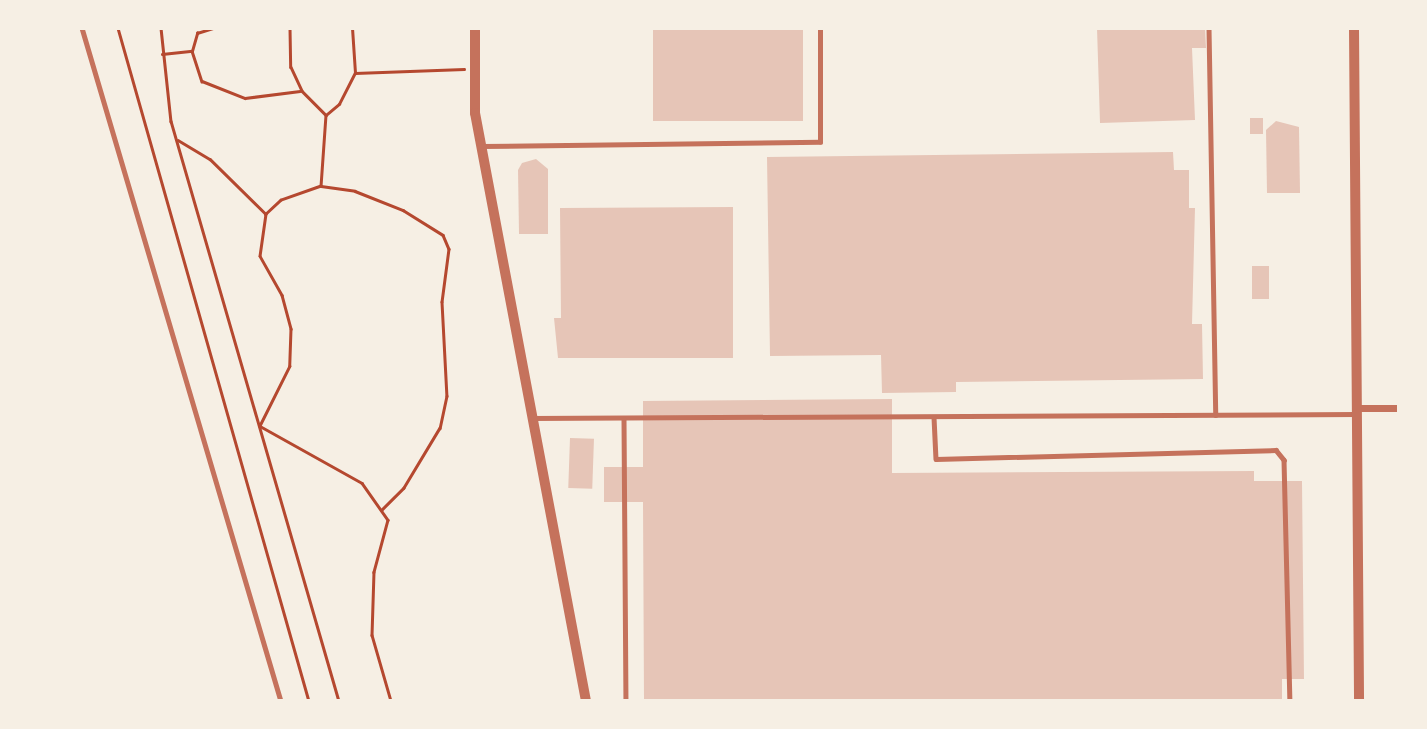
<!DOCTYPE html>
<html>
<head>
<meta charset="utf-8">
<style>
  body { margin:0 }
  #map { position:relative; width:1427px; height:729px; overflow:hidden; background:#f6efe4; font-family:"Archivo Narrow",sans-serif }
  div>[style] { position:absolute }
  .building>* { inset:0; background:#e6c5b7; transform-origin:0 0 }
  .path>* { height:2.5px; margin:-1.25px; padding:0 1.25px; transform-origin:1.25px; border-radius:1.25px; background:#b5482f }
  .service>* { height:4.5px; margin:-2.25px; padding:0 2.25px; transform-origin:2.25px; border-radius:2.25px; background:#c5725c }
  .minor>* { height:7px; margin:-3.5px; padding:0 3.5px; transform-origin:3.5px; border-radius:3.5px; background:#c5725c }
  .tertiary>* { height:10px; margin:-5px; padding:0 5px; transform-origin:5px; border-radius:5px; background:#c5725c }
  span { translate:-50% -50%; white-space:nowrap; text-align:center; line-height:1.15; -webkit-text-stroke:5px #f6efe4; paint-order:stroke }
  .frame { position:absolute; inset:0; border:30px solid #f6efe4; pointer-events:none }
</style>
</head>
<body>
<div id="map">
  <div class="building">
    <i style="left:653px;top:28px;width:150px;height:93px"></i>
    <i style="clip-path:polygon(1097px 28px,1205px 28px,1206px 48px,1192px 48px,1195px 120px,1100px 123px)"></i>
    <i style="left:1250px;top:118px;width:13px;height:16px"></i>
    <i style="clip-path:polygon(1276px 121px,1299px 127px,1300px 193px,1267px 193px,1266px 130px)"></i>
    <i style="clip-path:polygon(1173px 152px,1174px 170px,1189px 170px,1189px 208px,1195px 208px,1192px 324px,1202px 324px,1203px 379px,956px 382px,956px 392px,882px 393px,881px 355px,770px 356px,767px 157px)"></i>
    <i style="clip-path:polygon(536px 159px,548px 169px,548px 234px,519px 234px,518px 170px,522px 163px)"></i>
    <i style="clip-path:polygon(733px 207px,733px 358px,558px 358px,554px 318px,561px 318px,560px 208px)"></i>
    <i style="left:1252px;top:266px;width:17px;height:33px"></i>
    <i style="clip-path:polygon(892px 399px,892px 473px,1254px 471px,1254px 481px,1302px 481px,1304px 679px,1282px 679px,1282px 701px,644px 701px,643px 502px,604px 502px,604px 467px,643px 467px,643px 401px)"></i>
    <i style="left:570px;top:438px;width:24px;height:50px;rotate:2deg"></i>
  </div>
  <div class="path">
    <i style="left:118px;top:28px;width:700px;rotate:74.16deg"></i>
    <i style="left:161px;top:28px;width:94px;rotate:83.9deg"></i>
    <i style="left:171px;top:121px;width:604px;rotate:73.85deg"></i>
    <i style="left:290px;top:28px;width:39px;rotate:89deg"></i>
    <i style="left:291px;top:67px;width:26px;rotate:65deg"></i>
    <i style="left:302px;top:91px;width:34px;rotate:45deg"></i>
    <i style="left:326px;top:115px;width:71px;rotate:94deg"></i>
    <i style="left:321px;top:186px;width:42px;rotate:160.7deg"></i>
    <i style="left:281px;top:200px;width:21px;rotate:137deg"></i>
    <i style="left:266px;top:214px;width:42px;rotate:98.1deg"></i>
    <i style="left:260px;top:256px;width:45px;rotate:60.6deg"></i>
    <i style="left:282px;top:295px;width:35px;rotate:75deg"></i>
    <i style="left:291px;top:329px;width:37px;rotate:92deg"></i>
    <i style="left:290px;top:366px;width:67px;rotate:116.6deg"></i>
    <i style="left:260px;top:426px;width:117px;rotate:29.2deg"></i>
    <i style="left:362px;top:483px;width:45px;rotate:54.9deg"></i>
    <i style="left:388px;top:520px;width:54px;rotate:105.1deg"></i>
    <i style="left:374px;top:572px;width:63px;rotate:91.8deg"></i>
    <i style="left:372px;top:635px;width:69px;rotate:73.9deg"></i>
    <i style="left:192px;top:51px;width:32px;rotate:72deg"></i>
    <i style="left:202px;top:81px;width:46px;rotate:21.6deg"></i>
    <i style="left:245px;top:98px;width:55px;rotate:-7.3deg"></i>
    <i style="left:162px;top:54px;width:30px;rotate:-6deg"></i>
    <i style="left:192px;top:51px;width:19px;rotate:-74deg"></i>
    <i style="left:197px;top:33px;width:17px;rotate:-17deg"></i>
    <i style="left:355px;top:73px;width:109px;rotate:-2.1deg"></i>
    <i style="left:326px;top:115px;width:17px;rotate:-40deg"></i>
    <i style="left:339px;top:104px;width:35px;rotate:-63deg"></i>
    <i style="left:355px;top:73px;width:45px;rotate:-93.8deg"></i>
    <i style="left:178px;top:140px;width:37px;rotate:31deg"></i>
    <i style="left:210px;top:159px;width:78px;rotate:44.5deg"></i>
    <i style="left:321px;top:186px;width:34px;rotate:8deg"></i>
    <i style="left:355px;top:191px;width:52px;rotate:21.6deg"></i>
    <i style="left:403px;top:210px;width:47px;rotate:32deg"></i>
    <i style="left:443px;top:235px;width:15px;rotate:67deg"></i>
    <i style="left:449px;top:249px;width:53px;rotate:97.5deg"></i>
    <i style="left:442px;top:302px;width:94px;rotate:87deg"></i>
    <i style="left:447px;top:396px;width:33px;rotate:102deg"></i>
    <i style="left:440px;top:428px;width:70px;rotate:121deg"></i>
    <i style="left:404px;top:488px;width:31px;rotate:135deg"></i>
  </div>
  <div class="service">
    <i style="left:82px;top:28px;width:702px;rotate:73.53deg"></i>
    <i style="left:1209px;top:28px;width:387px;rotate:89deg"></i>
    <i style="left:482px;top:146px;width:338px;rotate:-0.7deg"></i>
    <i style="left:820px;top:142px;width:114px;rotate:-90deg"></i>
    <i style="left:934px;top:417px;width:42px;rotate:87.3deg"></i>
    <i style="left:936px;top:459px;width:340px;rotate:-1.5deg"></i>
    <i style="left:1276px;top:450px;width:13px;rotate:51deg"></i>
    <i style="left:1284px;top:460px;width:241px;rotate:88.6deg"></i>
    <i style="left:532px;top:418px;width:824px;rotate:-0.28deg"></i>
    <i style="left:624px;top:419px;width:282px;rotate:89.6deg"></i>
  </div>
  <div class="minor">
    <i style="left:1358px;top:408px;width:41px"></i>
  </div>
  <div class="tertiary">
    <i style="left:475px;top:28px;width:85px;rotate:90deg"></i>
    <i style="left:475px;top:113px;width:598px;rotate:79.31deg"></i>
    <i style="left:1354px;top:28px;width:673px;rotate:89.57deg"></i>
  </div>
  <div class="frame"></div>
</div>
</body>
</html>
